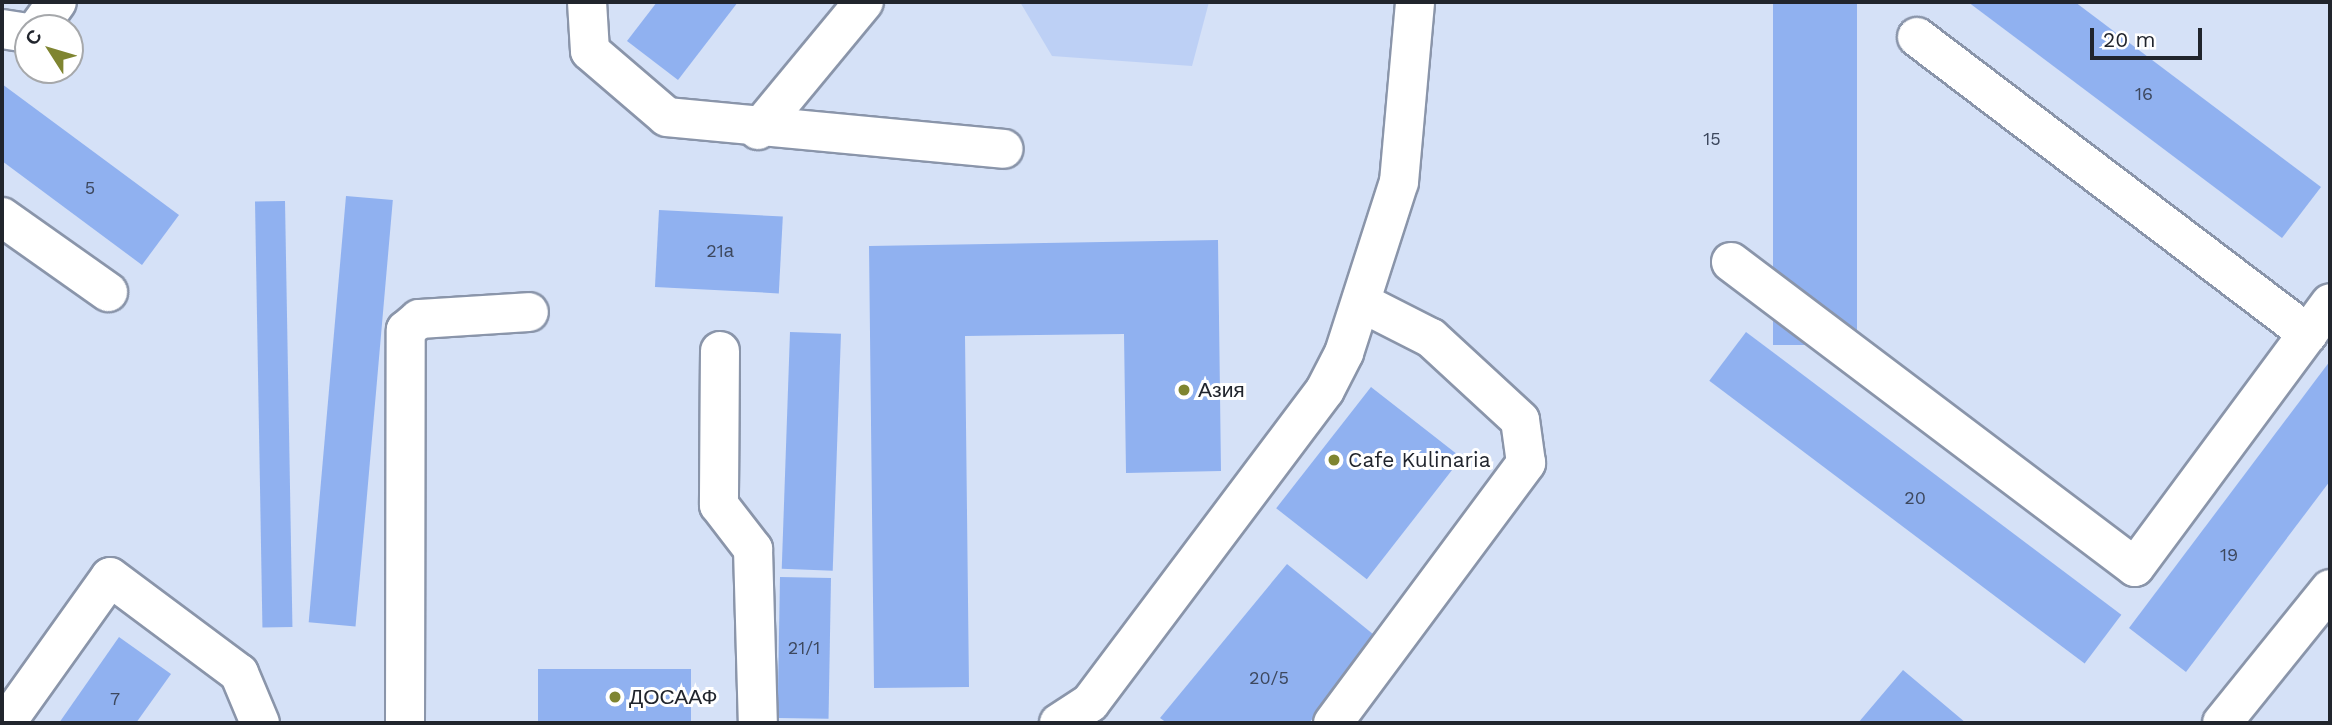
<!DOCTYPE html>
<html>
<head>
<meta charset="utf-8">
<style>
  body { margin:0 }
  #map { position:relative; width:2332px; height:725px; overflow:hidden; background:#d5e1f7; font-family:"Work Sans",sans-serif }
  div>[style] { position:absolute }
  .green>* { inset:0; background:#bdd0f5 }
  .building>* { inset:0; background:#90b1f0; transform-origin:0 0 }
  .roads { filter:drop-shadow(2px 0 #8a95aa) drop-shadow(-2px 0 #8a95aa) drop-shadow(0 2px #8a95aa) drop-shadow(0 -2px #8a95aa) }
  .minor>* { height:38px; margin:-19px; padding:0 19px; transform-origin:19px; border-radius:19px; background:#fff }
  .dots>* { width:19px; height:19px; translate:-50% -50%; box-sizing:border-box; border:4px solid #fff; border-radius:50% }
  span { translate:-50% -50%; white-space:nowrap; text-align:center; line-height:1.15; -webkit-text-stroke:6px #fff; paint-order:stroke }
  .number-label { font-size:18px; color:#3d485e }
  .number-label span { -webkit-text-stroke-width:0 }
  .poi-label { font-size:21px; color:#21252d }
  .left { translate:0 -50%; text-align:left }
  .frame { position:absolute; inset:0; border:4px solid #21252d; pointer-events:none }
  .north { position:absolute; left:14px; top:14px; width:70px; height:70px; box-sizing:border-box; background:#fff; border:2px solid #a6a8ab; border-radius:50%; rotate:307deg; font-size:19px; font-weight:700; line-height:28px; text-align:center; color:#21252d }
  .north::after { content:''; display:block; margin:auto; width:24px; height:32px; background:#7f8531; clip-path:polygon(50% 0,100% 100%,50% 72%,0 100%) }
  .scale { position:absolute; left:2090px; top:28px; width:112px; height:32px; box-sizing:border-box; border:4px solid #21252d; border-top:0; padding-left:9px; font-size:21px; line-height:24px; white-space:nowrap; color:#21252d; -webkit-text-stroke:5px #fff; paint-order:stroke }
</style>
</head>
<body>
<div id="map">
  <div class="green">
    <i style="clip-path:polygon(1020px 2px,1209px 2px,1192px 66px,1052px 56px)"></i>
  </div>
  <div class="building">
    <i style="clip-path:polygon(657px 2px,738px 2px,678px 80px,627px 41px)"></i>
    <i style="left:1773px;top:2px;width:84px;height:343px"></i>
    <i style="clip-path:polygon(1968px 2px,2075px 2px,2321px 187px,2282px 238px)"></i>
    <i style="clip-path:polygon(2px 84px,179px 215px,142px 265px,2px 161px)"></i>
    <i style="left:346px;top:196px;width:47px;height:428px;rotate:5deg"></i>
    <i style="left:285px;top:201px;width:426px;height:30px;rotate:89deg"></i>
    <i style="left:659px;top:210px;width:124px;height:77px;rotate:3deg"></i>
    <i style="clip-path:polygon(1218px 240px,1221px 471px,1126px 473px,1124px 334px,965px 336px,969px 687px,874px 688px,869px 246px)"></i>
    <i style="left:790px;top:332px;width:51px;height:237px;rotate:2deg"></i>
    <i style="left:1746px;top:332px;width:470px;height:61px;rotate:37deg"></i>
    <i style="clip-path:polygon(2330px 361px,2330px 481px,2186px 672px,2129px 628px)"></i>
    <i style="left:1371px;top:387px;width:115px;height:154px;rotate:38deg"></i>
    <i style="clip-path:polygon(1287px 564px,1379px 639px,1309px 723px,1167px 723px,1160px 718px)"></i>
    <i style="left:780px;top:577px;width:51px;height:141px;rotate:1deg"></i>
    <i style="clip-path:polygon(119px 637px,171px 674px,136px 723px,59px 723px)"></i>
    <i style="left:691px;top:669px;width:54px;height:153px;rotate:90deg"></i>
    <i style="clip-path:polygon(1903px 670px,1966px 723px,1858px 723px)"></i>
  </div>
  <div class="roads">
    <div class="minor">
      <i style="left:587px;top:2px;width:49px;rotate:86.5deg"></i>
      <i style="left:590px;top:51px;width:101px;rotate:40.6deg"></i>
      <i style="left:667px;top:117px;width:338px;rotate:5.4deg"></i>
      <i style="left:38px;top:28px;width:32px;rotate:-54deg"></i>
      <i style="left:2px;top:29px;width:26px;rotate:9deg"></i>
      <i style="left:1917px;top:37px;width:491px;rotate:37.2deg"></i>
      <i style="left:758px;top:130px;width:166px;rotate:-50.4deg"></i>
      <i style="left:2px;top:217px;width:130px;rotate:35.3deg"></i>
      <i style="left:1731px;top:262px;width:506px;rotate:37.05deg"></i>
      <i style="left:2135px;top:567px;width:328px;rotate:-53.5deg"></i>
      <i style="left:720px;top:351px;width:154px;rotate:90.4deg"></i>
      <i style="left:719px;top:505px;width:56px;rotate:52.3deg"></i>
      <i style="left:753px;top:549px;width:174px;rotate:88.4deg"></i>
      <i style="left:6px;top:723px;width:179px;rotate:-54.5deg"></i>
      <i style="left:110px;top:577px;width:161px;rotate:36.7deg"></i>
      <i style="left:239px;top:673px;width:54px;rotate:67.2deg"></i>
      <i style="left:405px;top:723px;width:393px;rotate:-89.9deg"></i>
      <i style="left:406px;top:330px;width:17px;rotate:-40deg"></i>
      <i style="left:419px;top:319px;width:110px;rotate:-3.6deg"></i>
      <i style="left:1059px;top:723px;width:37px;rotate:-33deg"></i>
      <i style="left:1090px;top:703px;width:391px;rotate:-53.1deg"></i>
      <i style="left:1325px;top:390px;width:42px;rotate:-62.8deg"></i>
      <i style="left:1344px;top:353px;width:180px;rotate:-72.2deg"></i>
      <i style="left:1399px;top:182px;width:181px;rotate:-84.9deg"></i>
      <i style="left:1333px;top:723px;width:324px;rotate:-53.4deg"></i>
      <i style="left:1526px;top:463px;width:43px;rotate:-97.9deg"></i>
      <i style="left:1520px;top:420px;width:121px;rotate:-137.3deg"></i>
      <i style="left:1431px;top:338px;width:75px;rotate:-153.1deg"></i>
      <i style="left:2222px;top:723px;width:172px;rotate:-51.1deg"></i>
    </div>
  </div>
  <div class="dots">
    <i style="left:1184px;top:390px;background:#7f8531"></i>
    <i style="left:1334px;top:460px;background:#7f8531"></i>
    <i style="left:615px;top:697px;background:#7f8531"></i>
  </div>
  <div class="number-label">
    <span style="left:2144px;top:94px">16</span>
    <span style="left:1712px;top:139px">15</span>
    <span style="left:90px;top:188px">5</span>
    <span style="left:720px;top:251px">21а</span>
    <span style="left:1915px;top:498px">20</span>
    <span style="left:2229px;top:555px">19</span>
    <span style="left:804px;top:648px">21/1</span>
    <span style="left:1269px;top:678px">20/5</span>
    <span style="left:115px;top:699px">7</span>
  </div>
  <div class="poi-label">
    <span class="left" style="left:1198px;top:390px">Азия</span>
    <span class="left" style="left:1348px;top:460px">Cafe Kulinaria</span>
    <span class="left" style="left:629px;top:697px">ДОСААФ</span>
  </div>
  <div class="frame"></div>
  <div class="north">С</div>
  <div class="scale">20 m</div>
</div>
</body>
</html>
